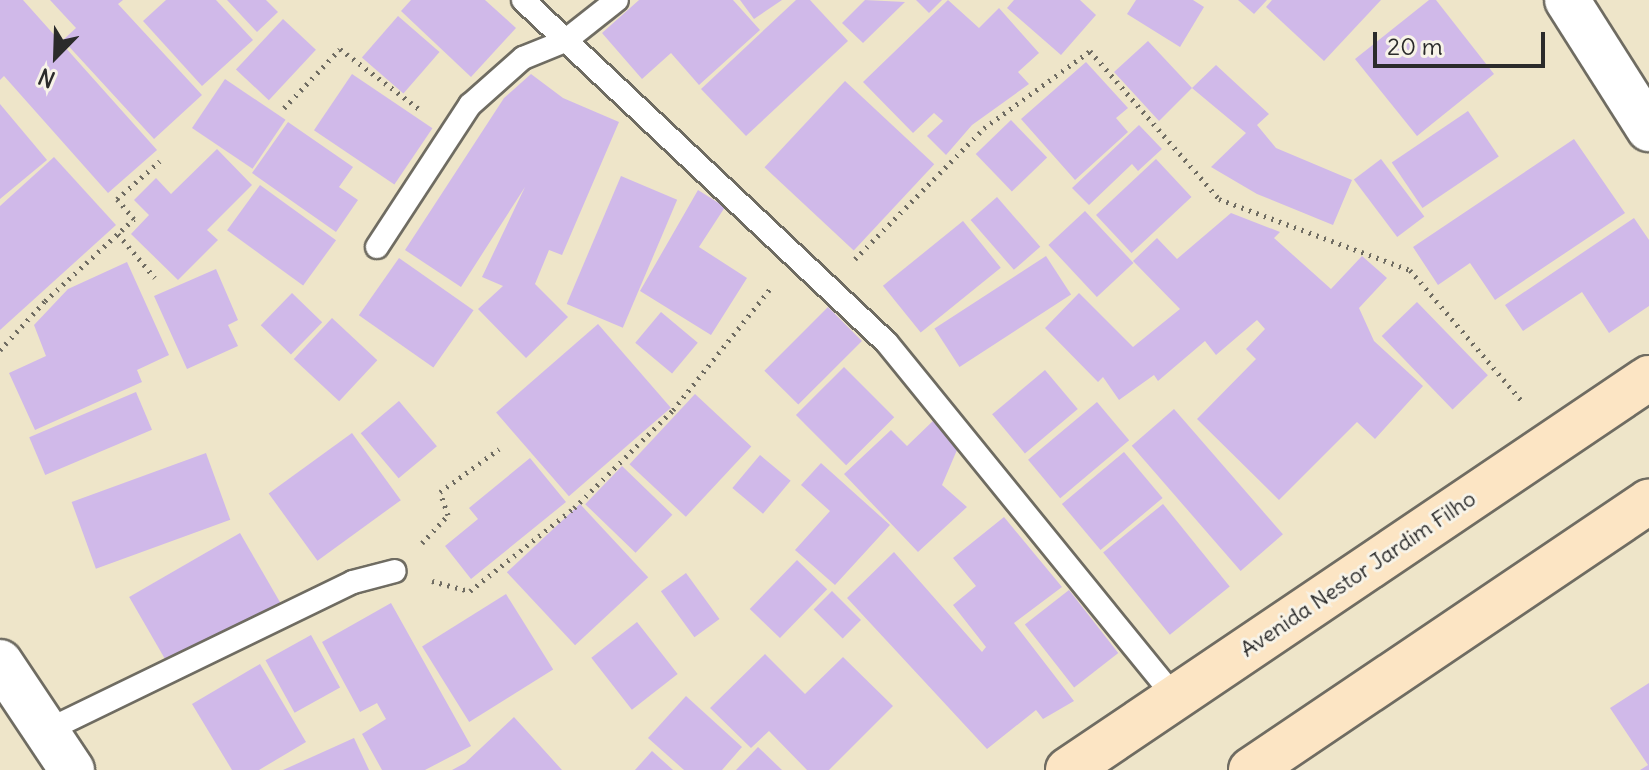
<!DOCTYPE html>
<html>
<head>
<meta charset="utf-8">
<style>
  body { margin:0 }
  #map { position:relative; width:1649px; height:770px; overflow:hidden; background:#eee5c9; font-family:Delius,sans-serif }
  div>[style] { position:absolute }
  .building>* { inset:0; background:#d0b9e9; transform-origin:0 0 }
  .path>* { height:5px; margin-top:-2.5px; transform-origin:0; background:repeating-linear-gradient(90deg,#6f6c62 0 2px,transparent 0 8px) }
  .roads { filter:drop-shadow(2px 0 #6f6c62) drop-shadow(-2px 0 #6f6c62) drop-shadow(0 2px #6f6c62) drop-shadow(0 -2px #6f6c62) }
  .service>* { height:22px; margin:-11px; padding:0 11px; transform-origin:11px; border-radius:11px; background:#fff }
  .minor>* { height:44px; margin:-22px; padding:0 22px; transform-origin:22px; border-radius:22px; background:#fff }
  .tertiary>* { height:44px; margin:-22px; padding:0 22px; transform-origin:22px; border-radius:22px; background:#fff }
  .secondary>* { height:44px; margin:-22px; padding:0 22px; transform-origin:22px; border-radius:22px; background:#fce5c4 }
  span { translate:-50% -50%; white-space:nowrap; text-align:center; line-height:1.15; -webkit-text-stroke:6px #f7f3e8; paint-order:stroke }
  .street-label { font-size:22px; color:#2b2b2b }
  .north { position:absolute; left:16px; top:16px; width:80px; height:80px; -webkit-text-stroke:6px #f7f3e8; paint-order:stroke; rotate:203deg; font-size:22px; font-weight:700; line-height:32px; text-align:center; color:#2b2b2b }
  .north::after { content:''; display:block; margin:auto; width:28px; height:36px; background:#2b2b2b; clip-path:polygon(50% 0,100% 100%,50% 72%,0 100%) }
  .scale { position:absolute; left:1373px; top:32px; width:172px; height:36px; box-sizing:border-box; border:4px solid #2b2b2b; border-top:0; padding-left:10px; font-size:24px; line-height:28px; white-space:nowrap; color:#2b2b2b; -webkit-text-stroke:6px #f7f3e8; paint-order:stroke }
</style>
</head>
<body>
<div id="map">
  <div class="building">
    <i style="clip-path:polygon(0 0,23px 0,157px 150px,108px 193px,4px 76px,0 80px)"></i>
    <i style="clip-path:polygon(50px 0,123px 0,118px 4px,202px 95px,154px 139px,63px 40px,76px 28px)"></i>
    <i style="clip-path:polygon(166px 0,216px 0,253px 40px,202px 86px,143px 21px)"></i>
    <i style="clip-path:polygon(227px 0,266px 0,278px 12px,257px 32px)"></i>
    <i style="clip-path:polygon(411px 0,485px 0,516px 28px,471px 77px,401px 11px)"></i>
    <i style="clip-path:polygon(639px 0,733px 0,760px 30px,699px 85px,671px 53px,642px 79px,602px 33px)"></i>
    <i style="clip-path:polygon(740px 0,782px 0,754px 19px)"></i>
    <i style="clip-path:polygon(796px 0,810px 0,848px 41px,746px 136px,701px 89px)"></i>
    <i style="clip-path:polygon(865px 0,905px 2px,863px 43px,842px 23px)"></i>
    <i style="clip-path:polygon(916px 0,942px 0,929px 13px)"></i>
    <i style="clip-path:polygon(948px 0,979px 28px,999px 8px,1039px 53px,1018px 72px,1029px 84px,972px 125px,946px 155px,927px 136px,943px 121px,934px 113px,913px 133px,863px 82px)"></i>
    <i style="clip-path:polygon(1014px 0,1080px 0,1096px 15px,1061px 55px,1007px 8px)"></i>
    <i style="clip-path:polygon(1136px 0,1193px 0,1204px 7px,1180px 47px,1127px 14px)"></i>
    <i style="clip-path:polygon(1238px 0,1267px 0,1254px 14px)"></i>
    <i style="clip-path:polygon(1272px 0,1381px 0,1324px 61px,1266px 7px)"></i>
    <i style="clip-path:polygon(1429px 0,1436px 0,1494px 74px,1417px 136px,1355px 59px)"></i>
    <i style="left:398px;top:16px;width:55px;height:55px;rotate:41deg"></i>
    <i style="left:283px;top:19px;width:45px;height:69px;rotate:43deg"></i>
    <i style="clip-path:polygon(1148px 41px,1192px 88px,1216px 65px,1269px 114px,1257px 125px,1276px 148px,1352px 180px,1333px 225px,1257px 194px,1211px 167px,1246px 133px,1192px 88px,1159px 121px,1114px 72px)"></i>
    <i style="clip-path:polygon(1086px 62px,1128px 108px,1116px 118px,1128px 132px,1075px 180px,1021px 119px)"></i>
    <i style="left:352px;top:74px;width:97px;height:68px;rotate:34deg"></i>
    <i style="clip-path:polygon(531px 74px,563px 98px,619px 122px,562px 255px,549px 250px,535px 284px,568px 317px,526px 358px,478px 309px,503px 286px,482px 277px,525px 187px,461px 287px,405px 250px,504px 98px)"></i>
    <i style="left:225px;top:79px;width:73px;height:59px;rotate:34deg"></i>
    <i style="left:845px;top:81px;width:122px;height:118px;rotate:43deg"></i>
    <i style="clip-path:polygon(0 104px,47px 160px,0 199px)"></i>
    <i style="left:1468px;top:111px;width:55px;height:92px;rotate:56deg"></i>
    <i style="left:1011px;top:120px;width:52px;height:49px;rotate:46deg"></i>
    <i style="clip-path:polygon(288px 122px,353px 167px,339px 187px,358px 200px,336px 232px,252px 173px)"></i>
    <i style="clip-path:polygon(1139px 125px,1162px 149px,1138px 171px,1132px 164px,1089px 205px,1072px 188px)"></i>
    <i style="clip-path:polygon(1574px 139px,1625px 213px,1495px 300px,1470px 263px,1438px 285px,1413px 247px)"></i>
    <i style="clip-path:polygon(217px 149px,252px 185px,207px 230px,218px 240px,178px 280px,131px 234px,149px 215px,134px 200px,156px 178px,171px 194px)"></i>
    <i style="clip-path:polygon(54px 157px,116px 225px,0 330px,0 206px)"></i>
    <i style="left:1156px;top:159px;width:52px;height:82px;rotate:47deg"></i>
    <i style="left:1381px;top:159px;width:72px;height:34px;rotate:53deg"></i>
    <i style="left:621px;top:176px;width:61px;height:139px;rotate:23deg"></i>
    <i style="left:260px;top:185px;width:94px;height:56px;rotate:36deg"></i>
    <i style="clip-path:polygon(698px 190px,725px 207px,699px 247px,747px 278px,711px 335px,640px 291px)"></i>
    <i style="left:997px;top:197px;width:66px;height:35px;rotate:49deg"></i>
    <i style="left:1085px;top:211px;width:71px;height:50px;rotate:47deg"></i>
    <i style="clip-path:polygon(1231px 213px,1280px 232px,1274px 238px,1331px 289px,1362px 256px,1387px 278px,1359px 308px,1374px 341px,1423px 386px,1375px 439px,1357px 422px,1279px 500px,1197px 419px,1256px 359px,1246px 349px,1265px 329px,1257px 320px,1216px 355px,1205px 341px,1158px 381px,1154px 375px,1119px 400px,1103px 377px,1098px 382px,1045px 328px,1079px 293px,1133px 347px,1180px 309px,1133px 261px,1157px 238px,1177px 259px)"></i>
    <i style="clip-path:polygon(1634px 218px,1649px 240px,1649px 306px,1609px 333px,1582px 292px,1523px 331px,1505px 305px)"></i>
    <i style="left:963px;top:221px;width:60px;height:103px;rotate:51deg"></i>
    <i style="left:1046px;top:256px;width:46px;height:133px;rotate:57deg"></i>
    <i style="left:399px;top:258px;width:91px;height:70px;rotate:35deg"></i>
    <i style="clip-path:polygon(127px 262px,169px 355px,137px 370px,142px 382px,35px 430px,9px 373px,46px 356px,34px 325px,68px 289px)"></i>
    <i style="clip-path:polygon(216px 269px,238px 320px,228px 325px,238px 346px,187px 369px,154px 296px)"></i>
    <i style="left:292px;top:293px;width:42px;height:45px;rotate:44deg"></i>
    <i style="left:1417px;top:302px;width:102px;height:49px;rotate:46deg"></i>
    <i style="left:828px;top:307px;width:48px;height:90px;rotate:45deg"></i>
    <i style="left:661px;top:312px;width:48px;height:40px;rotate:40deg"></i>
    <i style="left:332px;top:318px;width:62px;height:56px;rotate:43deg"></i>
    <i style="left:598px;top:324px;width:111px;height:135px;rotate:49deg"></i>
    <i style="left:844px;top:367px;width:71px;height:68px;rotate:45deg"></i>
    <i style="left:1045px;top:370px;width:51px;height:69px;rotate:50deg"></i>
    <i style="left:136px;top:392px;width:41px;height:116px;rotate:67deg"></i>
    <i style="left:695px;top:394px;width:77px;height:96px;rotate:43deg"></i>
    <i style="left:399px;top:401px;width:59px;height:50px;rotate:50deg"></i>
    <i style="left:1097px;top:402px;width:50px;height:90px;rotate:50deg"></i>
    <i style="left:1174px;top:409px;width:166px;height:56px;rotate:49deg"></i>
    <i style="clip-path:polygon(935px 419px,957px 450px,942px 485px,967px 507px,918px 552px,844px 474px,891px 430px,907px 446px)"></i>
    <i style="left:352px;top:433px;width:83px;height:103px;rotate:54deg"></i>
    <i style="left:1124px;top:452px;width:60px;height:81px;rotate:50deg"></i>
    <i style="left:206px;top:453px;width:71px;height:143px;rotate:70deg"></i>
    <i style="left:760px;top:455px;width:40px;height:43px;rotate:40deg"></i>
    <i style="clip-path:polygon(530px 458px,566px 502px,471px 579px,445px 546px,478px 519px,469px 508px)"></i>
    <i style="clip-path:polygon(821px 463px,890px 525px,835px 585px,795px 550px,830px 511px,801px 485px)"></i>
    <i style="left:622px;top:466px;width:70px;height:53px;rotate:44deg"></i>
    <i style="left:580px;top:504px;width:100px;height:100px;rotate:47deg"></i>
    <i style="left:1163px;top:504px;width:106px;height:77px;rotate:51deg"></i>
    <i style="clip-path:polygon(1004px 517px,1062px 587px,1014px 623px,1074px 701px,1043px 719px,1036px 710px,987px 749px,847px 598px,894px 552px,982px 652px,986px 647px,953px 605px,976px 586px,953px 558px)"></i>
    <i style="left:240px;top:533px;width:85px;height:128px;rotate:60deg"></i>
    <i style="left:797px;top:560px;width:42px;height:68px;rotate:44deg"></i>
    <i style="left:686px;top:573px;width:57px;height:31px;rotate:54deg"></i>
    <i style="left:1069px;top:590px;width:80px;height:56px;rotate:52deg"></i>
    <i style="left:832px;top:591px;width:41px;height:26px;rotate:45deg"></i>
    <i style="left:506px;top:594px;width:89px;height:99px;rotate:58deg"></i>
    <i style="clip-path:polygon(391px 603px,471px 746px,425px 770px,382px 770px,362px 734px,386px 719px,377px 703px,360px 712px,322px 642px)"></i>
    <i style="left:637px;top:622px;width:66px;height:58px;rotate:52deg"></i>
    <i style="left:311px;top:635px;width:60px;height:52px;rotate:61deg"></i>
    <i style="clip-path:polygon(765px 654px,805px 694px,843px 657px,893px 706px,829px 770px,807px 770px,769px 731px,751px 748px,710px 708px)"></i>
    <i style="clip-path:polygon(260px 664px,306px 742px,259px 770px,232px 770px,192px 704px)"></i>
    <i style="clip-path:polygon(1649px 683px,1649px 770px,1640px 770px,1648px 765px,1610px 708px)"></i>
    <i style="clip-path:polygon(686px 696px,742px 747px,722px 770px,684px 770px,648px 738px)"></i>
    <i style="clip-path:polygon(514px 717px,562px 770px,452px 770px,465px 763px)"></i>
    <i style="clip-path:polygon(354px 738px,369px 770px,283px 770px)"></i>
    <i style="clip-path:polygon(758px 747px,782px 770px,736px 770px)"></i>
    <i style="clip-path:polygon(652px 751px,673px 770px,635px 770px)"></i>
  </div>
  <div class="path">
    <i style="left:284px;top:108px;width:81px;rotate:-46.5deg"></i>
    <i style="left:340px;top:49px;width:99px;rotate:37.2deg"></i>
    <i style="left:118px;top:234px;width:57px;rotate:49.9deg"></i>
    <i style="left:855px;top:259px;width:184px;rotate:-45.4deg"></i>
    <i style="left:984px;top:128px;width:131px;rotate:-36deg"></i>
    <i style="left:1090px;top:51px;width:196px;rotate:48.9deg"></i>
    <i style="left:1219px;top:199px;width:204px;rotate:20.4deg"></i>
    <i style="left:1410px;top:270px;width:171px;rotate:49.5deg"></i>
    <i style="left:0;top:350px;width:67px;rotate:-47.4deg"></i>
    <i style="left:45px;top:301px;width:121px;rotate:-42.7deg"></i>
    <i style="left:134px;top:219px;width:26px;rotate:-130deg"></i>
    <i style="left:117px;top:199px;width:57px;rotate:-41.5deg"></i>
    <i style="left:422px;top:543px;width:38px;rotate:-47deg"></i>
    <i style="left:448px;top:515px;width:24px;rotate:-109deg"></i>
    <i style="left:440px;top:492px;width:73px;rotate:-36.1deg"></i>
    <i style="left:432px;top:581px;width:39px;rotate:15deg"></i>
    <i style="left:470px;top:591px;width:133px;rotate:-38.6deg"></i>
    <i style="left:574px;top:508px;width:139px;rotate:-44.7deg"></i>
    <i style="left:673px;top:410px;width:155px;rotate:-51.3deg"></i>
  </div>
  <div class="roads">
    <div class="service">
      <i style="left:523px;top:0;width:500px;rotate:43.3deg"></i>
      <i style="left:887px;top:343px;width:457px;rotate:50.9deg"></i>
      <i style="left:377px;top:247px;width:170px;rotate:-56.8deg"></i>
      <i style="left:470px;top:105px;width:71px;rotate:-41.6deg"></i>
      <i style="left:523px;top:58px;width:45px;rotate:-22deg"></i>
      <i style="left:565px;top:41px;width:66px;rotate:-38.3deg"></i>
      <i style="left:46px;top:731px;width:341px;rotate:-25.9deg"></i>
      <i style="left:353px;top:582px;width:43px;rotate:-14.7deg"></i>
    </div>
    <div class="minor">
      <i style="left:1567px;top:0;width:153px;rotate:57.6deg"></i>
    </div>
    <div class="tertiary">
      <i style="left:0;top:662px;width:130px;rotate:56.3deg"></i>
    </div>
    <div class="secondary">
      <i style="left:1068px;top:770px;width:701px;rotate:-34.01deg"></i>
      <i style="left:1251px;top:770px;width:480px;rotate:-34deg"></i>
    </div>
  </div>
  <div class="street-label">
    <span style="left:1358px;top:574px;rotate:-34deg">Avenida Nestor Jardim Filho</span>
  </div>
  <div class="north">N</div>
  <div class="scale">20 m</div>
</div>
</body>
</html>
